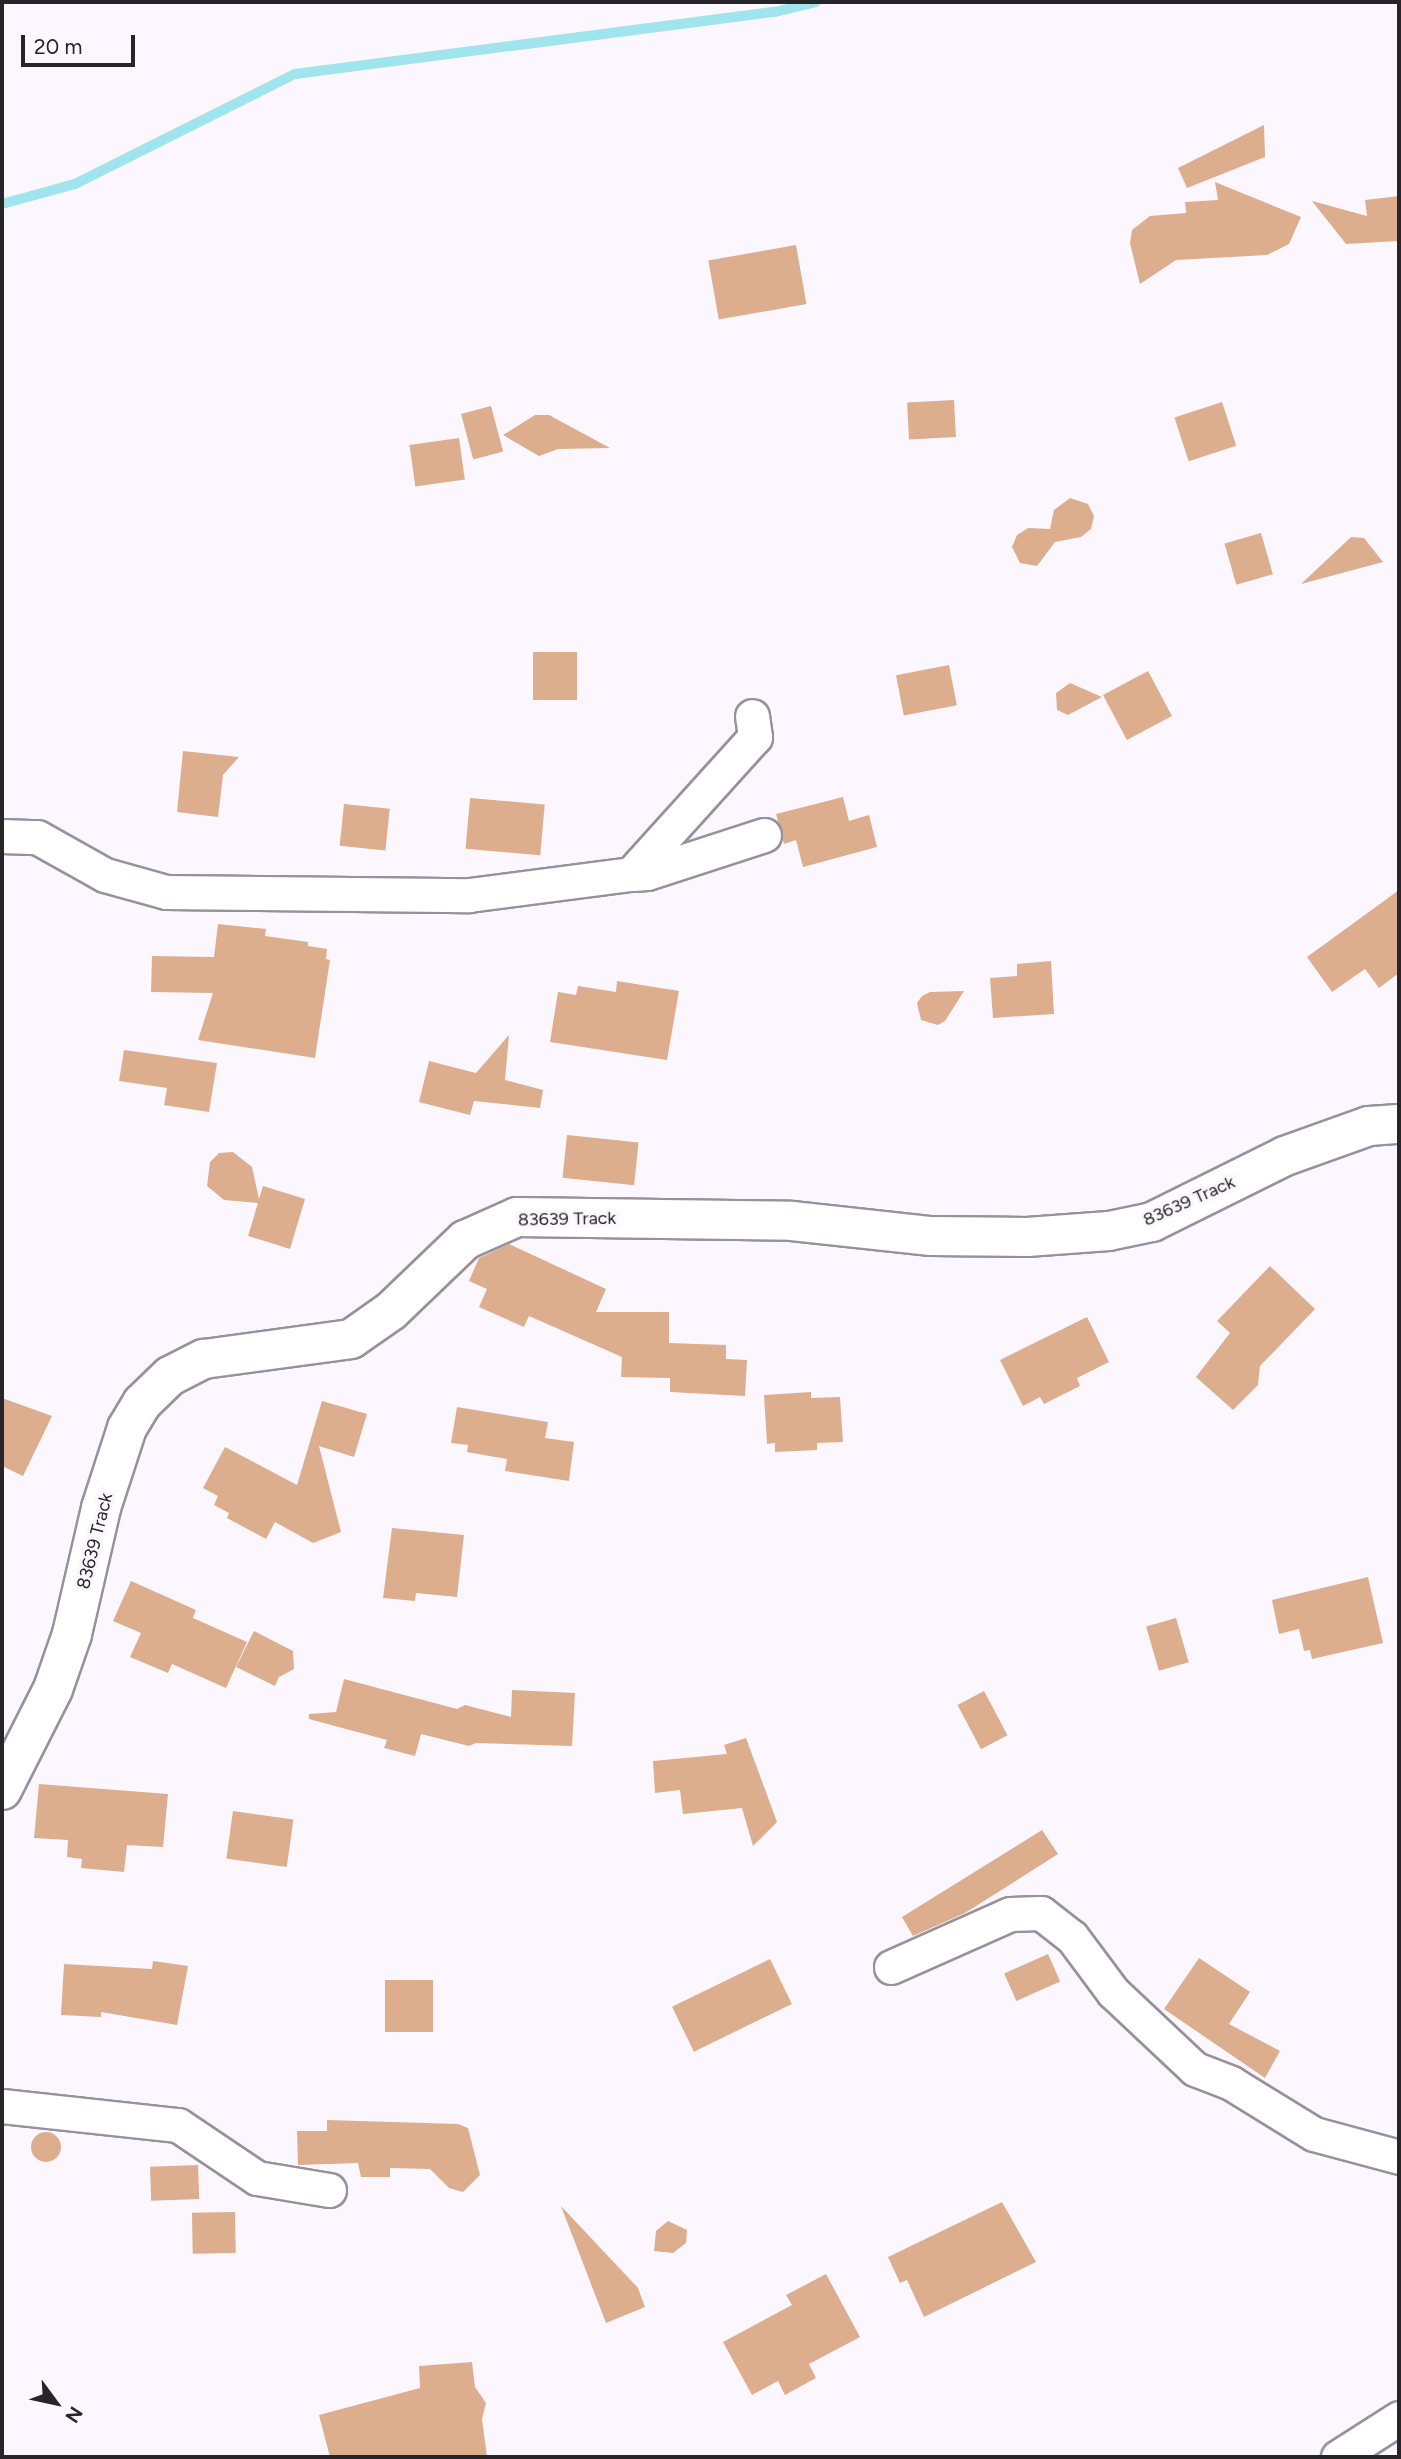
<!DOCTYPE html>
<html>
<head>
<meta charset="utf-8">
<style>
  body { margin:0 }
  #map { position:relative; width:1401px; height:2459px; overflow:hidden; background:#fcf7fe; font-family:Figtree,sans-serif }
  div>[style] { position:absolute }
  .stream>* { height:10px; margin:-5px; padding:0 5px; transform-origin:5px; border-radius:5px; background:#a0e4ed }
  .building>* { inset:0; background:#dcae8e; transform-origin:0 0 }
  .round { border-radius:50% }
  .roads { filter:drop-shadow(2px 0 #98919c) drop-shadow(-2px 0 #98919c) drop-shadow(0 2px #98919c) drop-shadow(0 -2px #98919c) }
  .street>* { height:33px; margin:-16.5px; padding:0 16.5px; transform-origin:16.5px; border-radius:16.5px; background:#fff }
  .secondary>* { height:38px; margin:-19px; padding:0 19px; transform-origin:19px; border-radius:19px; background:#fff }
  span { translate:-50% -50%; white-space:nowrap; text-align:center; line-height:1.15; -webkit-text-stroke:7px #fcf7fe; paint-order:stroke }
  .street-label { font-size:18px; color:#28252a }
  .frame { position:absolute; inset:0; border:4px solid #28252a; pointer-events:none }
  .north { position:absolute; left:21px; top:2368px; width:70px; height:70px; -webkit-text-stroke:5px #fcf7fe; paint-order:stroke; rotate:123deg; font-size:19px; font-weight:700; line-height:28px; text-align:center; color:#28252a }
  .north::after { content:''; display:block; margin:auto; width:24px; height:32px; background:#28252a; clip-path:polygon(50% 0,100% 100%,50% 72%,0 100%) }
  .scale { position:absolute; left:21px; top:35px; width:114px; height:32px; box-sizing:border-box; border:4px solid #28252a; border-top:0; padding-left:9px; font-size:21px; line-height:24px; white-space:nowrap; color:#28252a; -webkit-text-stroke:5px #fcf7fe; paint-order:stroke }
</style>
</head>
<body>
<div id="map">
  <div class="stream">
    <i style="left:2px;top:204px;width:76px;rotate:-15.3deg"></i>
    <i style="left:75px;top:184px;width:246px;rotate:-26.6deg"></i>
    <i style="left:295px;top:74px;width:484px;rotate:-7.4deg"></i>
    <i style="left:775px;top:12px;width:42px;rotate:-13.7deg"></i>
  </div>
  <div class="building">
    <i style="clip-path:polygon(1264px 125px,1265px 157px,1187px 188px,1178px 168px)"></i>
    <i style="clip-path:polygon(1215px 182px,1301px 217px,1289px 244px,1267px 255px,1176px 260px,1140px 284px,1130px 243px,1132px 230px,1150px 216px,1186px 213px,1185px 202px,1218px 200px)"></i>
    <i style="clip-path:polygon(1399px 196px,1399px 241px,1346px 244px,1312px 201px,1367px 216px,1365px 200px)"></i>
    <i style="left:796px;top:245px;width:60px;height:89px;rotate:80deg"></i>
    <i style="left:954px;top:400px;width:37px;height:47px;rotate:87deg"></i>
    <i style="left:1222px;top:402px;width:46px;height:50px;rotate:72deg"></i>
    <i style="left:491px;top:406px;width:47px;height:31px;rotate:75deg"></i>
    <i style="clip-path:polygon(535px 415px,549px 415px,610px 448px,558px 449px,539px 456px,503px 435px)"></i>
    <i style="left:459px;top:438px;width:42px;height:50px;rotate:82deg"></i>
    <i style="clip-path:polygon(1070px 498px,1088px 504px,1094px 516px,1091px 529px,1081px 537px,1055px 542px,1037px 566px,1020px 563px,1012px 547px,1017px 535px,1028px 528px,1050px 529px,1054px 510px)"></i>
    <i style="left:1261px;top:533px;width:43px;height:38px;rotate:74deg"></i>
    <i style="clip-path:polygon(1351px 537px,1364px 538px,1383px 562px,1301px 584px)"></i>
    <i style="left:533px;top:652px;width:44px;height:48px"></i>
    <i style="left:949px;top:665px;width:41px;height:54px;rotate:79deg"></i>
    <i style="left:1148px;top:671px;width:51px;height:51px;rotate:62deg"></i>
    <i style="clip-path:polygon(1070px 683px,1102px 697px,1068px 715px,1057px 710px,1056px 693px)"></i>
    <i style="clip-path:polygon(183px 751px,239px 757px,223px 775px,218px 817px,177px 812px)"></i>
    <i style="clip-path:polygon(843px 797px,849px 821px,869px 815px,877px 847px,803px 867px,796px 840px,784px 844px,776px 814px)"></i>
    <i style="left:470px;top:798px;width:75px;height:51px;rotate:5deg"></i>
    <i style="left:344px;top:804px;width:46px;height:42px;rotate:6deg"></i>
    <i style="clip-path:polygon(1399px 890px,1399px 973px,1379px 988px,1365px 969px,1332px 992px,1307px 957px)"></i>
    <i style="clip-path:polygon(218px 924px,266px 929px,265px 936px,308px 942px,308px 946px,327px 949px,326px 959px,330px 960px,315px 1058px,198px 1040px,213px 993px,151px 992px,152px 956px,214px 957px)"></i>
    <i style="clip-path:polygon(1051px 961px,1054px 1014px,993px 1018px,990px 978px,1017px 976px,1017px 964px)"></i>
    <i style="clip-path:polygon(617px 981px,679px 991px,667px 1060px,550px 1042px,558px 992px,576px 995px,578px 986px,616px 992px)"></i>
    <i style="clip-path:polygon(964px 991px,945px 1021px,938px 1025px,921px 1020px,917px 1003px,922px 996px,930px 992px)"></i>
    <i style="clip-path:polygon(509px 1035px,505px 1080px,543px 1090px,540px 1108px,474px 1101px,470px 1115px,419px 1102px,429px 1061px,476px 1073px)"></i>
    <i style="clip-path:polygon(124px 1050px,217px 1063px,209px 1112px,164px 1105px,167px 1088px,119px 1081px)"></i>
    <i style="left:567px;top:1135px;width:72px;height:43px;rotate:6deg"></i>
    <i style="clip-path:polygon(233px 1152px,252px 1167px,259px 1199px,263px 1186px,305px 1199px,290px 1249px,248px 1236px,258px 1203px,224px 1200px,207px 1186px,210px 1162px,219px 1153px)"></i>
    <i style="clip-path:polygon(509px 1244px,606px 1289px,596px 1312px,669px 1312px,669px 1343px,726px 1345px,726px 1359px,747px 1360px,745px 1396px,670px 1392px,670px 1378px,621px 1377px,622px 1357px,529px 1316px,524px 1327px,479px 1307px,487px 1289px,469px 1281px,479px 1258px)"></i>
    <i style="clip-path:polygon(1270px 1266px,1315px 1309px,1260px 1366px,1258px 1385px,1233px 1410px,1196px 1377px,1230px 1333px,1217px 1321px)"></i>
    <i style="clip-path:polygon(1087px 1317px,1109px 1362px,1077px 1378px,1080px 1386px,1044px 1404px,1040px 1397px,1023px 1406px,1000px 1360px)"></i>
    <i style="clip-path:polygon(811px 1392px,811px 1398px,840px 1397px,843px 1442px,817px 1443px,817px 1450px,775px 1452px,775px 1443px,767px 1444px,764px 1395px)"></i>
    <i style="clip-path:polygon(2px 1398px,52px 1416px,23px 1476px,2px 1466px)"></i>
    <i style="clip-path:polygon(322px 1401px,367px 1414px,354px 1457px,319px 1446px,341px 1532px,313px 1543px,275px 1522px,266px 1539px,227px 1518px,229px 1513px,214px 1505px,218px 1496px,203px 1488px,225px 1447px,297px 1485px)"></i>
    <i style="clip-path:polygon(457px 1407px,548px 1422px,545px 1438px,574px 1442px,569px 1481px,505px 1471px,507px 1459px,467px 1452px,468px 1445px,451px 1443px)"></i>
    <i style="clip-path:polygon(392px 1528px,464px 1535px,457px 1597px,416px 1593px,415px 1601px,383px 1598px)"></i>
    <i style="clip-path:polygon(1368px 1577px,1383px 1643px,1312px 1659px,1310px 1650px,1304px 1651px,1299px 1629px,1279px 1634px,1272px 1600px)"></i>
    <i style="clip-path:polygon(131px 1581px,196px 1610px,193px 1618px,247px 1642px,226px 1688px,172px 1664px,168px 1673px,130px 1657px,141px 1633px,113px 1621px)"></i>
    <i style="left:1176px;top:1618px;width:46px;height:31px;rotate:74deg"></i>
    <i style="clip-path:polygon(254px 1631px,293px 1651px,294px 1669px,279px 1677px,275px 1686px,236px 1667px)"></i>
    <i style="clip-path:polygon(344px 1679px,457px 1709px,465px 1705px,511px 1717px,512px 1690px,575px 1693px,572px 1746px,476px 1743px,469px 1746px,421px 1734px,415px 1756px,384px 1748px,387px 1740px,309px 1719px,309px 1714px,336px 1712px)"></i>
    <i style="left:984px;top:1691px;width:50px;height:30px;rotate:62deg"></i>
    <i style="clip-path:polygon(746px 1738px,777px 1822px,753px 1846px,742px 1808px,683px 1814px,680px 1790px,655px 1793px,653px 1761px,727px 1754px,724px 1745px)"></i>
    <i style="clip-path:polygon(39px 1784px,168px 1794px,163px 1847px,127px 1845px,124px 1872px,81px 1868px,82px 1859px,67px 1857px,68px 1840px,34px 1838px)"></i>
    <i style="left:233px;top:1811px;width:61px;height:48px;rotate:8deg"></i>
    <i style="clip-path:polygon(1042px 1830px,1058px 1854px,965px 1913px,913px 1936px,902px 1917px)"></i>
    <i style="left:1048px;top:1954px;width:30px;height:48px;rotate:66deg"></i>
    <i style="clip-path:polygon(1199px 1958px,1250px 1992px,1229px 2024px,1280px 2051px,1265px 2078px,1164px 2009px)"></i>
    <i style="left:770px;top:1959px;width:50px;height:109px;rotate:64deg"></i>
    <i style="clip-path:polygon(153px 1961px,188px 1966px,177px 2025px,101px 2012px,101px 2017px,61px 2015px,64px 1964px,152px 1969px)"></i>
    <i style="left:385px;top:1980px;width:48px;height:52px"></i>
    <i style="clip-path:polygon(327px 2120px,458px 2124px,468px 2128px,480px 2175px,463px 2192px,449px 2188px,430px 2169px,390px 2168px,390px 2177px,361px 2177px,358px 2163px,298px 2165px,297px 2131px,327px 2131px)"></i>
    <i class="round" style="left:31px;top:2132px;width:30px;height:30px"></i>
    <i style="left:198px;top:2165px;width:34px;height:48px;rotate:88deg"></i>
    <i style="clip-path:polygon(1002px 2202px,1036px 2262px,924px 2317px,907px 2280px,900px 2283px,888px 2257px)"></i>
    <i style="clip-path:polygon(561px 2206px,638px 2288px,645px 2307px,606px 2323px)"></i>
    <i style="left:235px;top:2212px;width:41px;height:43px;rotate:89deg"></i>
    <i style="clip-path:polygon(668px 2221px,687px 2230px,686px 2243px,673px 2253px,654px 2251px,656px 2231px)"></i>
    <i style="clip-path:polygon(826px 2274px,860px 2337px,809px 2364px,816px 2378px,785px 2395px,778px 2381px,752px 2395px,723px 2342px,792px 2305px,786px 2295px)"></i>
    <i style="clip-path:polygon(472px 2362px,475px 2387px,486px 2403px,482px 2419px,487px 2457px,330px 2457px,319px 2415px,420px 2388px,419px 2366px)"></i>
  </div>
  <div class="roads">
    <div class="street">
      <i style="left:2px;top:836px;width:35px;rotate:2deg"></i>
      <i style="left:37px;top:837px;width:78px;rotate:29.2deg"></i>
      <i style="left:105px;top:875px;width:63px;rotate:15.6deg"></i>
      <i style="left:166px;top:892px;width:303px;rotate:0.6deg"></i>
      <i style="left:469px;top:895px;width:163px;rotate:-7.4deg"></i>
      <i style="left:631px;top:874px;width:185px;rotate:-47.9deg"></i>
      <i style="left:755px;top:737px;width:21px;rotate:-98deg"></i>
      <i style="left:633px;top:874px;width:14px;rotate:-4deg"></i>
      <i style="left:647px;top:873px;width:123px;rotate:-18deg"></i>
      <i style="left:891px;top:1967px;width:130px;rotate:-24deg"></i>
      <i style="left:1010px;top:1914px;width:31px;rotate:-2deg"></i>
      <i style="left:1041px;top:1913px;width:39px;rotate:38deg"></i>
      <i style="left:1072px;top:1937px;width:69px;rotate:53.3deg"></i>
      <i style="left:1113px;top:1992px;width:112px;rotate:43.2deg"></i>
      <i style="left:1195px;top:2069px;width:39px;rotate:21deg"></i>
      <i style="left:1231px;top:2083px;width:97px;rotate:31.6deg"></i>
      <i style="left:1314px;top:2134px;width:88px;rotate:15.1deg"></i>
      <i style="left:2px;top:2106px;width:177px;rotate:6.2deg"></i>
      <i style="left:178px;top:2125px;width:95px;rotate:33.9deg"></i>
      <i style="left:257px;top:2178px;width:73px;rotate:9.5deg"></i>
      <i style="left:1338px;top:2457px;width:72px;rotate:-32.6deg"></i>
    </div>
    <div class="secondary">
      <i style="left:2px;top:1790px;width:113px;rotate:-63.2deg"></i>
      <i style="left:53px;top:1689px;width:58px;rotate:-70.9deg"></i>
      <i style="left:72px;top:1634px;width:129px;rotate:-77deg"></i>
      <i style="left:101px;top:1508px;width:84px;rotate:-72deg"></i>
      <i style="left:127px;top:1428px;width:29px;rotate:-59deg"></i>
      <i style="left:142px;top:1403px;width:39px;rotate:-44deg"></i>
      <i style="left:170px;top:1376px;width:38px;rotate:-27deg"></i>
      <i style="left:204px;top:1359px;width:148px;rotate:-7.7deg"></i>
      <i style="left:351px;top:1339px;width:49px;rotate:-35deg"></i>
      <i style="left:391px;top:1311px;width:103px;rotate:-43.8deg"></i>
      <i style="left:465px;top:1240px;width:57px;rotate:-23.9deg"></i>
      <i style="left:517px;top:1217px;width:275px;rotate:0.8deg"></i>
      <i style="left:792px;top:1221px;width:140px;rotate:6.2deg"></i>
      <i style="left:931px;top:1236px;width:96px;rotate:0.6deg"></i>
      <i style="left:1027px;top:1237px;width:82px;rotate:-4.2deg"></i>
      <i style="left:1109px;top:1231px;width:44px;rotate:-11.8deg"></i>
      <i style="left:1152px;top:1222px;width:148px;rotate:-26.4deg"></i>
      <i style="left:1285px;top:1156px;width:89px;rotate:-19.7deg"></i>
      <i style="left:1369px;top:1126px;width:30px;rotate:-4deg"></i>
    </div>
  </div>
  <div class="street-label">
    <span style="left:1189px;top:1201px;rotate:-24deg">83639 Track</span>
    <span style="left:567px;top:1219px;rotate:-1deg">83639 Track</span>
    <span style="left:95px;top:1541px;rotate:-76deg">83639 Track</span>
  </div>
  <div class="frame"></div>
  <div class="north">N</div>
  <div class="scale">20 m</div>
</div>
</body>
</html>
